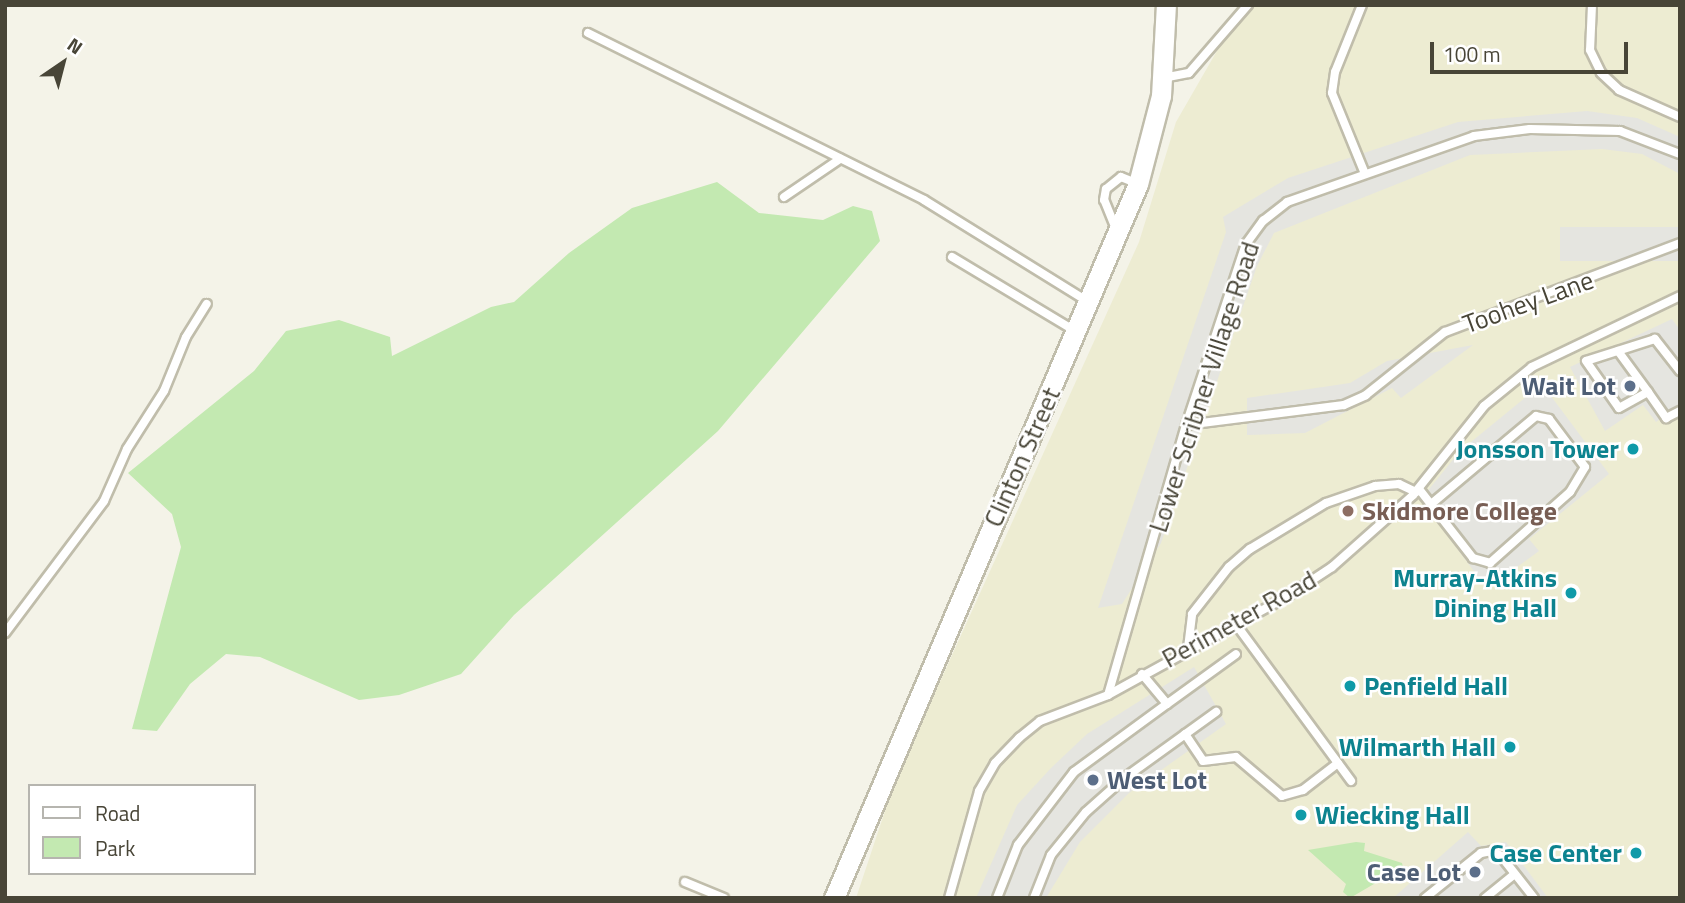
<!DOCTYPE html>
<html>
<head>
<meta charset="utf-8">
<style>
  body { margin:0 }
  #map { position:relative; width:1685px; height:903px; overflow:hidden; background:#f4f3e8; font-family:"Titillium Web",sans-serif }
  div>[style] { position:absolute }
  .education>* { inset:0; background:#edecd2 }
  .green>* { inset:0; background:#c3e9b1 }
  .parking>* { inset:0; background:#e5e5e0; transform-origin:0 0 }
  .roads { filter:drop-shadow(2px 0 #c0bdab) drop-shadow(-2px 0 #c0bdab) drop-shadow(0 2px #c0bdab) drop-shadow(0 -2px #c0bdab) }
  .service>* { height:8px; margin:-4px; padding:0 4px; transform-origin:4px; border-radius:4px; background:#fff }
  .tertiary>* { height:19px; margin:-9.5px; padding:0 9.5px; transform-origin:9.5px; border-radius:9.5px; background:#fff }
  .dots>* { width:19px; height:19px; translate:-50% -50%; box-sizing:border-box; border:4px solid #fff; border-radius:50% }
  span { translate:-50% -50%; white-space:nowrap; text-align:center; line-height:1.15; -webkit-text-stroke:5px #fff; paint-order:stroke }
  .street-label { font-size:26px; color:#484537 }
  .service-label { font-size:26px; color:#4e5e75; font-weight:700 }
  .right { translate:-100% -50%; text-align:right }
  .left { translate:0 -50%; text-align:left }
  .culture-label { font-size:26px; color:#0d838f; font-weight:700 }
  .education-label { font-size:26px; color:#785e54; font-weight:700 }
  .frame { position:absolute; inset:0; border:7px solid #484537; pointer-events:none }
  .legend { position:absolute; left:28px; top:784px; width:228px; height:91px; box-sizing:border-box; background:#fff; border:2px solid #b6b5af; margin:0; padding:9px 12px; list-style:none; font-size:21px; color:#484537 }
  .legend li { display:flex; align-items:center; gap:14px; height:35px }
  .legend b { width:35px; border:2px solid #b6b5af }
  .north { position:absolute; left:28px; top:28px; width:70px; height:70px; -webkit-text-stroke:5px #fff; paint-order:stroke; rotate:35deg; font-size:19px; font-weight:700; line-height:28px; text-align:center; color:#484537 }
  .north::after { content:''; display:block; margin:auto; width:24px; height:32px; background:#484537; clip-path:polygon(50% 0,100% 100%,50% 72%,0 100%) }
  .scale { position:absolute; left:1430px; top:42px; width:198px; height:32px; box-sizing:border-box; border:4px solid #484537; border-top:0; padding-left:9px; font-size:21px; line-height:24px; white-space:nowrap; color:#484537; -webkit-text-stroke:5px #fff; paint-order:stroke }
</style>
</head>
<body>
<div id="map">
  <div class="education">
    <i style="clip-path:polygon(1248px 5px,1680px 5px,1680px 898px,856px 898px,895px 781px,1139px 242px,1176px 122px,1233px 23px)"></i>
  </div>
  <div class="green">
    <i style="clip-path:polygon(717px 182px,759px 213px,823px 220px,853px 206px,872px 211px,880px 241px,718px 431px,514px 615px,461px 674px,399px 695px,359px 700px,260px 657px,226px 654px,190px 684px,157px 731px,132px 729px,181px 547px,172px 514px,128px 473px,254px 371px,286px 331px,339px 320px,390px 337px,392px 356px,491px 307px,514px 302px,569px 253px,632px 208px)"></i>
    <i style="clip-path:polygon(1356px 842px,1365px 843px,1364px 851px,1402px 863px,1403px 867px,1350px 898px,1343px 892px,1346px 884px,1308px 850px)"></i>
  </div>
  <div class="parking">
    <i style="clip-path:polygon(1587px 111px,1637px 118px,1680px 137px,1680px 174px,1642px 154px,1602px 149px,1470px 155px,1274px 233px,1257px 266px,1161px 543px,1122px 604px,1098px 608px,1226px 232px,1223px 217px,1288px 178px,1458px 122px)"></i>
    <i style="left:1680px;top:227px;width:34px;height:120px;rotate:90deg"></i>
    <i style="clip-path:polygon(1672px 319px,1680px 330px,1680px 405px,1656px 422px,1643px 405px,1605px 431px,1570px 367px)"></i>
    <i style="clip-path:polygon(1473px 345px,1401px 398px,1392px 388px,1305px 433px,1247px 435px,1247px 398px,1350px 383px,1387px 361px)"></i>
    <i style="clip-path:polygon(1542px 384px,1609px 474px,1529px 539px,1539px 551px,1487px 589px,1421px 499px,1460px 451px)"></i>
    <i style="clip-path:polygon(1194px 667px,1226px 724px,1129px 793px,1080px 842px,1046px 898px,976px 898px,1017px 805px,1051px 768px,1087px 734px)"></i>
    <i style="clip-path:polygon(1468px 832px,1481px 846px,1506px 842px,1548px 898px,1393px 898px)"></i>
  </div>
  <div class="roads">
    <div class="service">
      <i style="left:1362px;top:5px;width:72px;rotate:111.9deg"></i>
      <i style="left:1335px;top:72px;width:21px;rotate:98deg"></i>
      <i style="left:1332px;top:93px;width:87px;rotate:67.8deg"></i>
      <i style="left:1592px;top:5px;width:45px;rotate:92.5deg"></i>
      <i style="left:1590px;top:50px;width:25px;rotate:64deg"></i>
      <i style="left:1601px;top:73px;width:25px;rotate:43deg"></i>
      <i style="left:1619px;top:90px;width:67px;rotate:23.9deg"></i>
      <i style="left:588px;top:33px;width:375px;rotate:26.4deg"></i>
      <i style="left:924px;top:200px;width:192px;rotate:31.8deg"></i>
      <i style="left:1163px;top:78px;width:26px;rotate:-11deg"></i>
      <i style="left:1189px;top:73px;width:90px;rotate:-49.1deg"></i>
      <i style="left:784px;top:197px;width:68px;rotate:-34.2deg"></i>
      <i style="left:1116px;top:229px;width:31px;rotate:-112deg"></i>
      <i style="left:1104px;top:200px;width:11px;rotate:-80deg"></i>
      <i style="left:1106px;top:189px;width:19px;rotate:-39deg"></i>
      <i style="left:1121px;top:177px;width:18px;rotate:22deg"></i>
      <i style="left:952px;top:257px;width:144px;rotate:31deg"></i>
      <i style="left:1618px;top:351px;width:51px;rotate:53.8deg"></i>
      <i style="left:1680px;top:371px;width:41px;rotate:-128deg"></i>
      <i style="left:1655px;top:339px;width:72px;rotate:162.3deg"></i>
      <i style="left:1586px;top:361px;width:57px;rotate:54.9deg"></i>
      <i style="left:1619px;top:408px;width:33px;rotate:-29deg"></i>
      <i style="left:1648px;top:392px;width:32px;rotate:55deg"></i>
      <i style="left:1666px;top:418px;width:16px;rotate:-27deg"></i>
      <i style="left:1186px;top:425px;width:159px;rotate:-7.2deg"></i>
      <i style="left:1344px;top:405px;width:24px;rotate:-24deg"></i>
      <i style="left:1366px;top:395px;width:101px;rotate:-38.6deg"></i>
      <i style="left:1445px;top:332px;width:251px;rotate:-20.7deg"></i>
      <i style="left:1419px;top:489px;width:88px;rotate:52deg"></i>
      <i style="left:1473px;top:558px;width:18px;rotate:16deg"></i>
      <i style="left:1490px;top:563px;width:107px;rotate:-41.6deg"></i>
      <i style="left:1570px;top:492px;width:29px;rotate:-59deg"></i>
      <i style="left:1585px;top:467px;width:60px;rotate:-126.9deg"></i>
      <i style="left:1549px;top:419px;width:13px;rotate:-167deg"></i>
      <i style="left:1536px;top:416px;width:137px;rotate:140deg"></i>
      <i style="left:1235px;top:623px;width:196px;rotate:53.7deg"></i>
      <i style="left:5px;top:633px;width:165px;rotate:-53.1deg"></i>
      <i style="left:104px;top:501px;width:57px;rotate:-66.1deg"></i>
      <i style="left:127px;top:449px;width:69px;rotate:-57.5deg"></i>
      <i style="left:164px;top:391px;width:58px;rotate:-67.8deg"></i>
      <i style="left:186px;top:337px;width:39px;rotate:-58deg"></i>
      <i style="left:1188px;top:648px;width:34px;rotate:-83deg"></i>
      <i style="left:1192px;top:614px;width:60px;rotate:-51.8deg"></i>
      <i style="left:1229px;top:567px;width:28px;rotate:-41deg"></i>
      <i style="left:1250px;top:549px;width:89px;rotate:-31.2deg"></i>
      <i style="left:1326px;top:503px;width:52px;rotate:-19.1deg"></i>
      <i style="left:1375px;top:486px;width:24px;rotate:-5deg"></i>
      <i style="left:1399px;top:484px;width:19px;rotate:25deg"></i>
      <i style="left:1142px;top:674px;width:39px;rotate:50deg"></i>
      <i style="left:1167px;top:704px;width:85px;rotate:-35.9deg"></i>
      <i style="left:1108px;top:695px;width:281px;rotate:-73.9deg"></i>
      <i style="left:1186px;top:425px;width:191px;rotate:-71.7deg"></i>
      <i style="left:1246px;top:244px;width:29px;rotate:-54deg"></i>
      <i style="left:1263px;top:221px;width:31px;rotate:-38deg"></i>
      <i style="left:1287px;top:202px;width:198px;rotate:-19.4deg"></i>
      <i style="left:1474px;top:136px;width:56px;rotate:-7.1deg"></i>
      <i style="left:1530px;top:129px;width:90px;rotate:1.3deg"></i>
      <i style="left:1620px;top:131px;width:64px;rotate:21deg"></i>
      <i style="left:1185px;top:734px;width:32px;rotate:56deg"></i>
      <i style="left:1203px;top:761px;width:33px;rotate:-7deg"></i>
      <i style="left:1236px;top:757px;width:60px;rotate:40.3deg"></i>
      <i style="left:1282px;top:796px;width:22px;rotate:-16deg"></i>
      <i style="left:1303px;top:790px;width:44px;rotate:-37.6deg"></i>
      <i style="left:685px;top:882px;width:42px;rotate:22.3deg"></i>
      <i style="left:949px;top:898px;width:111px;rotate:-74.3deg"></i>
      <i style="left:979px;top:791px;width:32px;rotate:-60deg"></i>
      <i style="left:995px;top:763px;width:35px;rotate:-46deg"></i>
      <i style="left:1019px;top:738px;width:27px;rotate:-39deg"></i>
      <i style="left:1040px;top:721px;width:73px;rotate:-20.9deg"></i>
      <i style="left:1108px;top:695px;width:205px;rotate:-28.8deg"></i>
      <i style="left:1288px;top:596px;width:53px;rotate:-33.4deg"></i>
      <i style="left:1332px;top:567px;width:108px;rotate:-41.6deg"></i>
      <i style="left:1413px;top:495px;width:114px;rotate:-51.4deg"></i>
      <i style="left:1484px;top:406px;width:62px;rotate:-39.1deg"></i>
      <i style="left:1532px;top:367px;width:164px;rotate:-25.6deg"></i>
      <i style="left:997px;top:898px;width:57px;rotate:-68.4deg"></i>
      <i style="left:1018px;top:845px;width:92px;rotate:-52.5deg"></i>
      <i style="left:1074px;top:772px;width:115px;rotate:-36.2deg"></i>
      <i style="left:1034px;top:898px;width:46px;rotate:-68.4deg"></i>
      <i style="left:1051px;top:855px;width:55px;rotate:-50.9deg"></i>
      <i style="left:1086px;top:812px;width:50px;rotate:-41.7deg"></i>
      <i style="left:1123px;top:779px;width:115px;rotate:-35.8deg"></i>
      <i style="left:1425px;top:898px;width:72px;rotate:-38.8deg"></i>
      <i style="left:1481px;top:853px;width:11px;rotate:-10deg"></i>
      <i style="left:1492px;top:851px;width:10px;rotate:29deg"></i>
      <i style="left:1501px;top:856px;width:53px;rotate:51.8deg"></i>
      <i style="left:1485px;top:898px;width:38px;rotate:-39deg"></i>
    </div>
    <div class="tertiary">
      <i style="left:834px;top:898px;width:776px;rotate:-66.94deg"></i>
      <i style="left:1138px;top:184px;width:91px;rotate:-75.4deg"></i>
      <i style="left:1161px;top:96px;width:91px;rotate:-86.9deg"></i>
    </div>
  </div>
  <div class="dots">
    <i style="left:1630px;top:386px;background:#5c6f8a"></i>
    <i style="left:1633px;top:449px;background:#0f9aa8"></i>
    <i style="left:1348px;top:511px;background:#8d6e63"></i>
    <i style="left:1571px;top:593px;background:#0f9aa8"></i>
    <i style="left:1350px;top:686px;background:#0f9aa8"></i>
    <i style="left:1510px;top:747px;background:#0f9aa8"></i>
    <i style="left:1093px;top:780px;background:#5c6f8a"></i>
    <i style="left:1301px;top:815px;background:#0f9aa8"></i>
    <i style="left:1636px;top:853px;background:#0f9aa8"></i>
    <i style="left:1475px;top:872px;background:#5c6f8a"></i>
  </div>
  <div class="street-label">
    <span style="left:1528px;top:302px;rotate:-20deg">Toohey Lane</span>
    <span style="left:1204px;top:387px;rotate:-72deg">Lower Scribner Village Road</span>
    <span style="left:1022px;top:457px;rotate:-66deg">Clinton Street</span>
    <span style="left:1239px;top:619px;rotate:-29deg">Perimeter Road</span>
  </div>
  <div class="service-label">
    <span class="right" style="left:1616px;top:386px">Wait Lot</span>
    <span class="left" style="left:1107px;top:780px">West Lot</span>
    <span class="right" style="left:1461px;top:872px">Case Lot</span>
  </div>
  <div class="culture-label">
    <span class="right" style="left:1619px;top:449px">Jonsson Tower</span>
    <span class="right" style="left:1557px;top:593px">Murray-Atkins<br>Dining Hall</span>
    <span class="left" style="left:1364px;top:686px">Penfield Hall</span>
    <span class="right" style="left:1496px;top:747px">Wilmarth Hall</span>
    <span class="left" style="left:1315px;top:815px">Wiecking Hall</span>
    <span class="right" style="left:1622px;top:853px">Case Center</span>
  </div>
  <div class="education-label">
    <span class="left" style="left:1362px;top:511px">Skidmore College</span>
  </div>
  <div class="frame"></div>
  <ul class="legend">
  <li><b style="height:9px;background:#fff"></b>Road</li>
  <li><b style="height:19px;background:#c3e9b1"></b>Park</li>
  </ul>
  <div class="north">N</div>
  <div class="scale">100 m</div>
</div>
</body>
</html>
